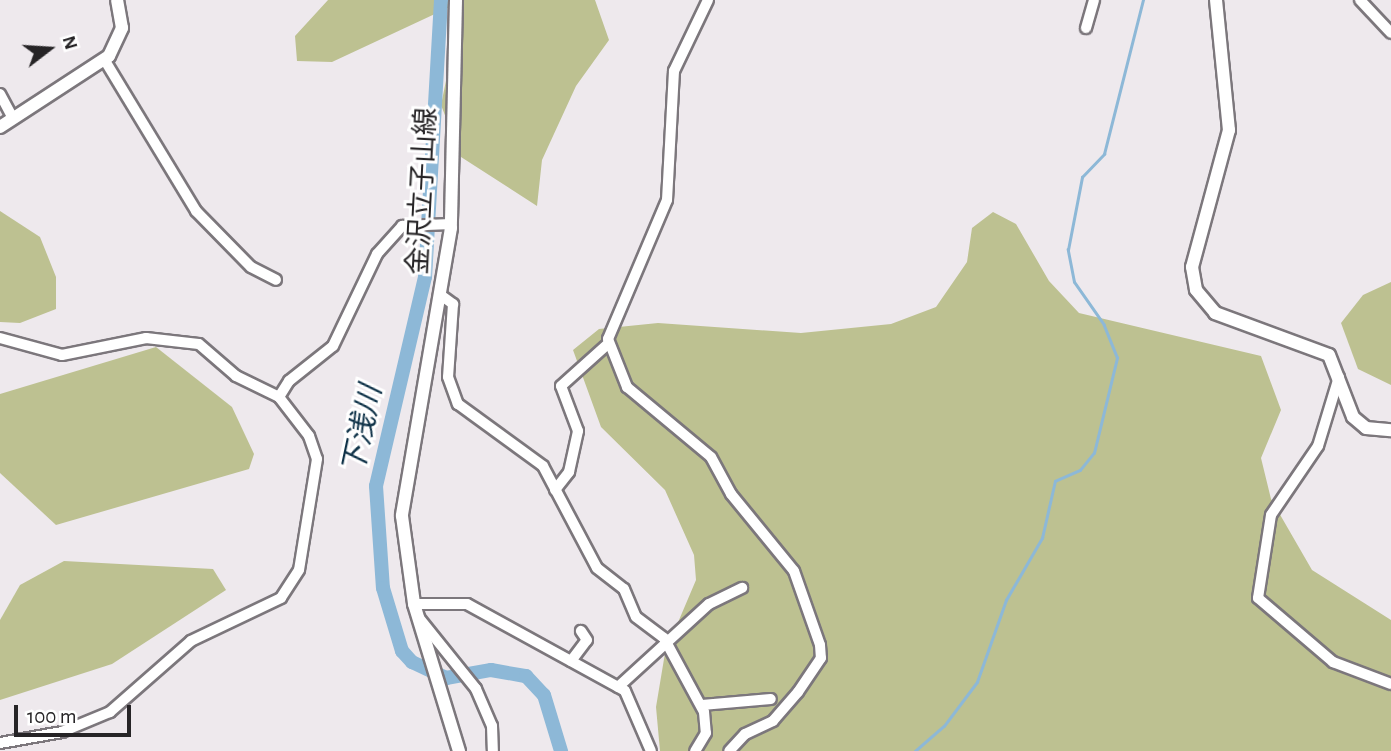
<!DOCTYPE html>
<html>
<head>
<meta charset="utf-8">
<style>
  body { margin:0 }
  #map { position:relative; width:1391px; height:751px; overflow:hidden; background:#eee9ed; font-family:"Alegreya Sans","Noto Sans JP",sans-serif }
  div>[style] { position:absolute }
  .forest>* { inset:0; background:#bdc191 }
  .stream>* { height:2.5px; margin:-1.25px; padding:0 1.25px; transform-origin:1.25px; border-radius:1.25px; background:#8db8d7 }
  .river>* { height:14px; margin:-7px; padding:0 7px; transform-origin:7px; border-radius:7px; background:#8db8d7 }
  .roads { filter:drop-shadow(2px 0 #7c777c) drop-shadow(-2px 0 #7c777c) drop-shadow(0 2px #7c777c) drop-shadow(0 -2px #7c777c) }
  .minor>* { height:10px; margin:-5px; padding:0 5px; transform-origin:5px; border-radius:5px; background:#fff }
  .tertiary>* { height:12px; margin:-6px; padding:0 6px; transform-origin:6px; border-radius:6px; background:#fff }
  span { translate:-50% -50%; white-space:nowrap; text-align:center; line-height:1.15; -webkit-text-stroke:6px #fff; paint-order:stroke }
  .street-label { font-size:28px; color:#262426 }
  .water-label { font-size:30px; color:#0f3248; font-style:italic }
  .north { position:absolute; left:14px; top:14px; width:70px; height:70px; -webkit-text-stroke:5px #fff; paint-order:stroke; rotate:73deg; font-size:19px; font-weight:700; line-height:28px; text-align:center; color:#262426 }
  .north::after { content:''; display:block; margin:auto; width:24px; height:32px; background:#262426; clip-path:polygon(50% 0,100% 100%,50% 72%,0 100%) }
  .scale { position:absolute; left:14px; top:705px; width:117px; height:32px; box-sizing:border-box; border:4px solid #262426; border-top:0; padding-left:9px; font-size:21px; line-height:24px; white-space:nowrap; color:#262426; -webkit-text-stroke:5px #fff; paint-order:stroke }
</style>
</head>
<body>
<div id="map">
  <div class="forest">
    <i style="clip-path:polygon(328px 0,595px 0,609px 40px,576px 86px,542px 160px,537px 206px,461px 157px,441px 105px,455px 37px,452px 6px,332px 62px,297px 61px,295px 36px)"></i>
    <i style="clip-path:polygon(0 211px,40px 237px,56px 277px,56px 309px,20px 323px,0 322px)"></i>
    <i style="clip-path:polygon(993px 212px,1016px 224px,1049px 281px,1079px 313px,1261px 356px,1281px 410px,1261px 458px,1271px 499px,1312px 570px,1391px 620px,1391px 751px,660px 751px,656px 707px,665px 653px,696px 580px,694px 555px,665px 490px,601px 427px,573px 350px,599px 329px,658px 323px,801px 333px,891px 324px,936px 307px,967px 262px,972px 228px)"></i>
    <i style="clip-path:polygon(1391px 282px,1391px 385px,1358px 369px,1341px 323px,1363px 295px)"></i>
    <i style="clip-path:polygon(156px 347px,232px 407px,254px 454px,249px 469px,56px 525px,0 473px,0 394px)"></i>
    <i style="clip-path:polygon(64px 561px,213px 569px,226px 590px,112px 664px,0 700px,0 620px,20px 585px)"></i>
  </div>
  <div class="stream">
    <i style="left:915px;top:751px;width:38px;rotate:-41deg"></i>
    <i style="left:944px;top:726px;width:55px;rotate:-53.1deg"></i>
    <i style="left:977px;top:682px;width:87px;rotate:-70.5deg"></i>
    <i style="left:1006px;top:600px;width:72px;rotate:-59.9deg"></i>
    <i style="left:1042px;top:538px;width:58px;rotate:-77.2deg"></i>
    <i style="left:1055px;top:481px;width:27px;rotate:-24deg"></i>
    <i style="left:1080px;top:470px;width:22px;rotate:-51deg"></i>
    <i style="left:1094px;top:453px;width:98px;rotate:-76.4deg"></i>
    <i style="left:1117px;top:358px;width:35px;rotate:-112deg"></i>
    <i style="left:1104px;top:325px;width:52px;rotate:-124.9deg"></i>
    <i style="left:1074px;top:282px;width:33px;rotate:-101deg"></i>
    <i style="left:1068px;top:250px;width:74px;rotate:-79.1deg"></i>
    <i style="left:1082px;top:177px;width:32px;rotate:-46deg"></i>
    <i style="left:1104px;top:154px;width:159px;rotate:-75.8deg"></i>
  </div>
  <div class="river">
    <i style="left:441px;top:0;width:277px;rotate:93.3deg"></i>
    <i style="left:425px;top:277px;width:215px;rotate:103.2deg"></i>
    <i style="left:376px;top:486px;width:102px;rotate:86.1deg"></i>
    <i style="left:383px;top:588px;width:66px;rotate:73.2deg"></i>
    <i style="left:402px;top:651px;width:15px;rotate:48deg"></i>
    <i style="left:412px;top:662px;width:38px;rotate:25deg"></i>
    <i style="left:446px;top:678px;width:46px;rotate:-10.1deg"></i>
    <i style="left:491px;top:670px;width:36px;rotate:10deg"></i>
    <i style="left:526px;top:676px;width:26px;rotate:47deg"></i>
    <i style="left:544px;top:695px;width:59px;rotate:73.1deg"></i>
  </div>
  <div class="roads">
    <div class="minor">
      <i style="left:708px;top:0;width:79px;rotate:115.6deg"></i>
      <i style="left:674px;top:71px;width:129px;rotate:93.1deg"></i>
      <i style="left:667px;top:200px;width:151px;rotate:113deg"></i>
      <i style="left:608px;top:339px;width:52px;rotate:68.4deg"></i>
      <i style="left:627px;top:387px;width:109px;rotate:39.8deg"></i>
      <i style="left:711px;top:457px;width:42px;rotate:61.6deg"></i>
      <i style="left:731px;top:494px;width:99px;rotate:50.7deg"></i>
      <i style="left:794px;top:571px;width:78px;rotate:70.6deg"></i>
      <i style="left:820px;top:645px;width:13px;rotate:86deg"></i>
      <i style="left:821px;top:658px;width:41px;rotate:124.1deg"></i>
      <i style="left:798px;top:692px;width:38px;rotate:131deg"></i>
      <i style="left:773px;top:721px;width:31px;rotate:155deg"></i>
      <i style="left:745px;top:734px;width:23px;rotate:133deg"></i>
      <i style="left:1360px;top:0;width:45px;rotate:46.8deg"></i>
      <i style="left:1086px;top:28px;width:29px;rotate:-74deg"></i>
      <i style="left:104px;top:59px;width:178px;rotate:58.8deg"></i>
      <i style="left:196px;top:211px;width:78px;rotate:45.5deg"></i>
      <i style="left:251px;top:267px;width:28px;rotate:27deg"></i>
      <i style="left:0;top:94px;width:26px;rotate:62deg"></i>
      <i style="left:442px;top:296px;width:14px;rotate:36deg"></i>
      <i style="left:453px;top:304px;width:73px;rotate:93.9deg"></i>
      <i style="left:448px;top:377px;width:29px;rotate:70deg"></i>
      <i style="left:458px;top:404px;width:105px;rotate:36.1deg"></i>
      <i style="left:543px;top:466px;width:115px;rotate:62.1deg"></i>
      <i style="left:597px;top:568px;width:34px;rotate:38deg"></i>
      <i style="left:624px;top:589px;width:30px;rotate:67deg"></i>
      <i style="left:636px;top:617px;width:35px;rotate:37deg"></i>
      <i style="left:664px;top:638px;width:84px;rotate:61.6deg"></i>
      <i style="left:704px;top:712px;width:21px;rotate:85deg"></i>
      <i style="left:706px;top:733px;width:21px;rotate:121deg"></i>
      <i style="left:0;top:338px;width:64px;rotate:15.3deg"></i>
      <i style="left:62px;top:355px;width:86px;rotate:-11.4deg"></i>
      <i style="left:146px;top:338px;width:53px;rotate:6.5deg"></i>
      <i style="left:199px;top:344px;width:49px;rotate:40.9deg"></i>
      <i style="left:236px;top:376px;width:48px;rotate:26deg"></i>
      <i style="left:279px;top:397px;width:49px;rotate:52.4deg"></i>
      <i style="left:309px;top:436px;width:24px;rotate:71deg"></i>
      <i style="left:317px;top:459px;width:112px;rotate:99.2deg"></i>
      <i style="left:299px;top:570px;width:33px;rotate:123deg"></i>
      <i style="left:281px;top:598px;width:100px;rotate:154.5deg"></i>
      <i style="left:191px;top:641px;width:108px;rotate:138.8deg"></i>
      <i style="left:110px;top:712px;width:52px;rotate:157.4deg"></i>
      <i style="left:62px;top:732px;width:63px;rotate:169.9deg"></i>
      <i style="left:1339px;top:377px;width:72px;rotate:106.9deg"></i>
      <i style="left:1318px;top:446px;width:83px;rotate:124.3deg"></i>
      <i style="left:1271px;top:515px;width:84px;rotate:98.9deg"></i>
      <i style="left:1258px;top:598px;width:99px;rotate:40.5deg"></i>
      <i style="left:1333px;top:662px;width:62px;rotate:20.8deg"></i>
      <i style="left:279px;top:397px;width:19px;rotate:-58deg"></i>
      <i style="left:289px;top:381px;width:56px;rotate:-38.5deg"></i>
      <i style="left:333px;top:346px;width:102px;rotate:-64.4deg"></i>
      <i style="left:377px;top:254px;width:38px;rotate:-48deg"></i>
      <i style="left:402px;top:226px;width:49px;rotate:-2.3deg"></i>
      <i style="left:555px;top:490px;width:23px;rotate:-52deg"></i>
      <i style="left:569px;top:472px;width:42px;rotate:-77.6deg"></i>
      <i style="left:578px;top:431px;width:48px;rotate:-110.7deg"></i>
      <i style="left:561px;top:386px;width:64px;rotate:-41.9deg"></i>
      <i style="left:414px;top:604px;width:53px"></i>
      <i style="left:467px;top:604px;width:180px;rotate:28.8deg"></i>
      <i style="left:625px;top:691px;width:65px;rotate:66.6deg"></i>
      <i style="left:419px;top:618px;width:91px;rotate:51.2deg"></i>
      <i style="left:476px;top:689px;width:40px;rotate:66.6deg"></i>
      <i style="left:492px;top:726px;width:25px;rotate:88deg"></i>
      <i style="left:571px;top:661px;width:26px;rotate:-53deg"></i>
      <i style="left:587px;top:640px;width:11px;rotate:-124deg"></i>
      <i style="left:618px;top:687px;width:123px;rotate:-42.4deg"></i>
      <i style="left:709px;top:604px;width:37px;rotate:-26deg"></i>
      <i style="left:702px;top:705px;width:69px;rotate:-5deg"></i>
    </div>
    <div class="tertiary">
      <i style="left:456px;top:0;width:228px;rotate:91.3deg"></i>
      <i style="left:451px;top:228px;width:292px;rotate:99.7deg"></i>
      <i style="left:402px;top:516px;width:89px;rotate:82.2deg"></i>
      <i style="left:414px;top:604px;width:154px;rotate:73deg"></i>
      <i style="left:1216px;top:0;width:131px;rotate:84.3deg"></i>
      <i style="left:1229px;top:130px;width:142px;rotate:105.1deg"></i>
      <i style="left:1192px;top:267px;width:23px;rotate:80deg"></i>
      <i style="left:1196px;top:290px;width:30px;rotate:50deg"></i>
      <i style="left:1215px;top:313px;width:121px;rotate:20.2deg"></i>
      <i style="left:1329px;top:355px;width:66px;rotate:68.8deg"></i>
      <i style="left:1353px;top:417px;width:17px;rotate:40deg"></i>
      <i style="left:1366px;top:428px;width:25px;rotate:5deg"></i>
      <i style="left:0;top:127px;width:130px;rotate:-33.1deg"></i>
      <i style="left:109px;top:56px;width:31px;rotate:-65deg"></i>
      <i style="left:122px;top:28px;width:28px;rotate:-100deg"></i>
    </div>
  </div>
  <div class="street-label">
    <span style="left:423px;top:191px;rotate:-87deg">金沢立子山線</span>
  </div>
  <div class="water-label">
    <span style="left:363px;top:430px;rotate:-78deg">下浅川</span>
  </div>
  <div class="north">N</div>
  <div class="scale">100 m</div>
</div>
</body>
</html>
